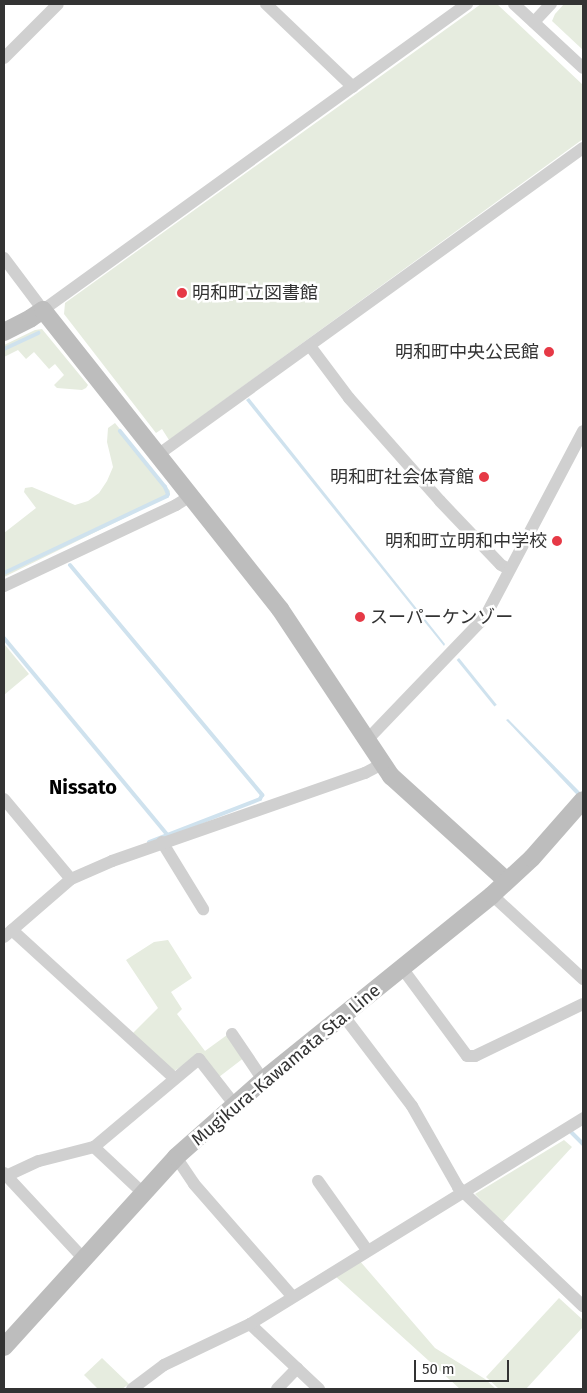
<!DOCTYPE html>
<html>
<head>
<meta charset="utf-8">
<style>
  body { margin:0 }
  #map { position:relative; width:587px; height:1393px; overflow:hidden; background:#fff; font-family:"Fira Sans","Noto Sans JP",sans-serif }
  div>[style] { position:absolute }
  .green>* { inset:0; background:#e6ecdf }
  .water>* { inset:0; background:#cfe2ee; transform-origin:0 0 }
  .stream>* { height:4px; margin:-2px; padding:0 2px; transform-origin:2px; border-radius:2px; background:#cfe2ee }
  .street>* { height:12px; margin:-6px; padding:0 6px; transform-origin:6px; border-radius:6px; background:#d0d0d0 }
  .secondary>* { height:18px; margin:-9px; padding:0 9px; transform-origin:9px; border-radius:9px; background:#bdbdbd }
  .dots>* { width:14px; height:14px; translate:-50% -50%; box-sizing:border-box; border:2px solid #fff; border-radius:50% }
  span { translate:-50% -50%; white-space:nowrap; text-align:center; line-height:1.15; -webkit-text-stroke:5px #fff; paint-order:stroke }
  .poi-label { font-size:18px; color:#333 }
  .left { translate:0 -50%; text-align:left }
  .right { translate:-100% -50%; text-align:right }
  .street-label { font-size:18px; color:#333 }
  .quarter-label { font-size:20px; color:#000; font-weight:700 }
  .frame { position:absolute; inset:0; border:5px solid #333; pointer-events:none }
  .scale { position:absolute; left:414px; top:1360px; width:95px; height:22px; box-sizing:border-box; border:2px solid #333; border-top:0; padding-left:6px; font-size:15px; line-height:18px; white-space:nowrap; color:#333; -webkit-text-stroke:4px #fff; paint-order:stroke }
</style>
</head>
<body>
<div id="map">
  <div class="green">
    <i style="clip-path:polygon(481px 4px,497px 4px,583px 85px,583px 139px,169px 440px,162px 429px,156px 433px,64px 314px,65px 303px)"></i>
    <i style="clip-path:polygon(564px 4px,583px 4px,583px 50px,552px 21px,555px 14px)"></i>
    <i style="clip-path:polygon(42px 329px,88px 385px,86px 388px,82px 390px,57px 388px,54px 385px,64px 375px,55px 364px,49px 369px,34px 352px,26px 359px,18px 350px,4px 357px,4px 345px,35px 330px)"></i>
    <i style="clip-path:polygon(115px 423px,170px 491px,169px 496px,4px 577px,4px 533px,36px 508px,24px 492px,25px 488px,32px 487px,75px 505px,88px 501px,99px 493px,107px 481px,113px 467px,107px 442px,108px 428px)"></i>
    <i style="clip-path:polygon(5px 645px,29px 674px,4px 695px,4px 646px)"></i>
    <i style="clip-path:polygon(168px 940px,192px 978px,171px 992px,182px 1009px,177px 1014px,205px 1051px,227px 1035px,245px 1057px,219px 1077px,201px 1054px,174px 1071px,132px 1034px,158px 1008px,126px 960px,154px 942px)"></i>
    <i style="clip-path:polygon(564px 1140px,572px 1147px,502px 1223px,475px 1194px)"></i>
    <i style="clip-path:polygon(359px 1260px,435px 1348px,485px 1379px,496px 1389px,460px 1389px,335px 1276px)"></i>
    <i style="clip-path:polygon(559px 1298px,583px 1320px,583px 1327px,526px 1389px,499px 1389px,486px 1377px)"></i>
    <i style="clip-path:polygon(102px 1358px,129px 1384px,122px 1389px,98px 1389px,84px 1375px)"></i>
  </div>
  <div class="water">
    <i style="clip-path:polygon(249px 398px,445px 644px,444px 646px,246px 400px)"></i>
    <i style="left:459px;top:658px;width:60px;height:3px;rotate:51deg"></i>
    <i style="clip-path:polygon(508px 719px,580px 792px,577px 795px,506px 720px)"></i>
  </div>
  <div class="stream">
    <i style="left:4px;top:349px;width:38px;rotate:-25deg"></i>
    <i style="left:70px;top:565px;width:300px;rotate:50.1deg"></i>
    <i style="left:262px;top:795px;width:4px;rotate:117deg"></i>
    <i style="left:260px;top:799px;width:119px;rotate:158.8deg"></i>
    <i style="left:4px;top:573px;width:180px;rotate:-25.3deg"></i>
    <i style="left:167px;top:496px;width:2px;rotate:-63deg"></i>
    <i style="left:168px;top:494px;width:8px;rotate:-113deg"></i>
    <i style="left:165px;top:487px;width:72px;rotate:-128.8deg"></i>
    <i style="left:4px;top:638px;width:255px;rotate:50.3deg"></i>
    <i style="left:571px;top:1132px;width:17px;rotate:45deg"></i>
  </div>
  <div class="street">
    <i style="left:266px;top:4px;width:120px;rotate:43.7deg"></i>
    <i style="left:514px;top:4px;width:94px;rotate:42.8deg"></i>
    <i style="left:534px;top:22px;width:25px;rotate:-47deg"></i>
    <i style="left:4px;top:58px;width:76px;rotate:-45deg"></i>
    <i style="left:4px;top:258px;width:65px;rotate:53.1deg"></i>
    <i style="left:43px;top:310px;width:523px;rotate:-35.82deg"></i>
    <i style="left:310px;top:346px;width:65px;rotate:53.1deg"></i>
    <i style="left:349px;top:398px;width:137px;rotate:48.5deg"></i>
    <i style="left:440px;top:501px;width:88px;rotate:46.4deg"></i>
    <i style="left:501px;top:565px;width:9px;rotate:27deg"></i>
    <i style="left:159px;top:454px;width:523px;rotate:-35.82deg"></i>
    <i style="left:4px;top:586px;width:190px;rotate:-25.2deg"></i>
    <i style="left:176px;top:505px;width:19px;rotate:-32deg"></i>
    <i style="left:366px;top:741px;width:172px;rotate:-46.2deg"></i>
    <i style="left:485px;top:617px;width:210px;rotate:-62.2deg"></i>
    <i style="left:4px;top:799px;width:104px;rotate:50.1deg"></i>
    <i style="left:162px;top:842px;width:79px;rotate:58.5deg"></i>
    <i style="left:492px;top:895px;width:124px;rotate:42.7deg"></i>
    <i style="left:12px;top:930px;width:219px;rotate:42.4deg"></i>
    <i style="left:4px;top:937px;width:89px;rotate:-40.9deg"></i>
    <i style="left:71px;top:879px;width:45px;rotate:-23.7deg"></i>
    <i style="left:112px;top:861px;width:268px;rotate:-19.2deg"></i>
    <i style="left:365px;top:773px;width:19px;rotate:-28deg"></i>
    <i style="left:402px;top:968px;width:109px;rotate:53.5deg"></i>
    <i style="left:467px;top:1056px;width:8px"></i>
    <i style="left:475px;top:1056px;width:120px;rotate:-25.7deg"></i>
    <i style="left:343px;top:1015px;width:114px;rotate:52.8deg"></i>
    <i style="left:412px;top:1106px;width:93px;rotate:60.4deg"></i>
    <i style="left:458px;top:1187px;width:173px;rotate:43.6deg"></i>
    <i style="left:232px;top:1034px;width:55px;rotate:56deg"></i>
    <i style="left:94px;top:1147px;width:67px;rotate:43.2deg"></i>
    <i style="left:176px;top:1157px;width:32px;rotate:56deg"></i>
    <i style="left:194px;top:1184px;width:149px;rotate:48.8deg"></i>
    <i style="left:4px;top:1173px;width:116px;rotate:47.1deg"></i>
    <i style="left:4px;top:1177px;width:38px;rotate:-25deg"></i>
    <i style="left:39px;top:1161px;width:57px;rotate:-14.3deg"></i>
    <i style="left:94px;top:1147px;width:137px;rotate:-40deg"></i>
    <i style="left:199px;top:1059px;width:57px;rotate:52.1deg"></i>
    <i style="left:318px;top:1181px;width:85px;rotate:54.6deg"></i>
    <i style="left:250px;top:1324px;width:95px;rotate:43.3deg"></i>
    <i style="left:132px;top:1389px;width:40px;rotate:-37deg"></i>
    <i style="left:164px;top:1365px;width:95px;rotate:-25.5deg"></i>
    <i style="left:250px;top:1324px;width:392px;rotate:-31.7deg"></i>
    <i style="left:277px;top:1389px;width:29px;rotate:-46deg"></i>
  </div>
  <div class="secondary">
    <i style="left:4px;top:332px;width:30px;rotate:-27deg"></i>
    <i style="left:31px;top:318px;width:14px;rotate:-34deg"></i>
    <i style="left:43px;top:310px;width:382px;rotate:51.6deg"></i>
    <i style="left:280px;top:609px;width:201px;rotate:56.4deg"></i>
    <i style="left:391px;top:776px;width:156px;rotate:42.2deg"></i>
    <i style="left:4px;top:1347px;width:256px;rotate:-47.8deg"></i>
    <i style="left:176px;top:1157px;width:116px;rotate:-41.5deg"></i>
    <i style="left:263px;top:1080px;width:294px;rotate:-38.9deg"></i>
    <i style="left:492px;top:895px;width:54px;rotate:-42.8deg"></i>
    <i style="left:532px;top:858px;width:77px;rotate:-48.7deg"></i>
  </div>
  <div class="dots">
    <i style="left:182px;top:293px;background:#e63946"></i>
    <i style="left:549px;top:352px;background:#e63946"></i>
    <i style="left:484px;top:477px;background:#e63946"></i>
    <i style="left:557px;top:541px;background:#e63946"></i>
    <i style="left:360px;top:617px;background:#e63946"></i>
  </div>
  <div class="poi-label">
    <span class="left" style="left:192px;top:293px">明和町立図書館</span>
    <span class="right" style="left:539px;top:352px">明和町中央公民館</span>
    <span class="right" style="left:474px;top:477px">明和町社会体育館</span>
    <span class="right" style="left:547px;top:541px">明和町立明和中学校</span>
    <span class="left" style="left:370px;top:617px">スーパーケンゾー</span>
  </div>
  <div class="street-label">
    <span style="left:286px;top:1065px;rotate:-40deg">Mugikura-Kawamata Sta. Line</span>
  </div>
  <div class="quarter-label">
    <span style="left:83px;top:787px">Nissato</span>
  </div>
  <div class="frame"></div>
  <div class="scale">50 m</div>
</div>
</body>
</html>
